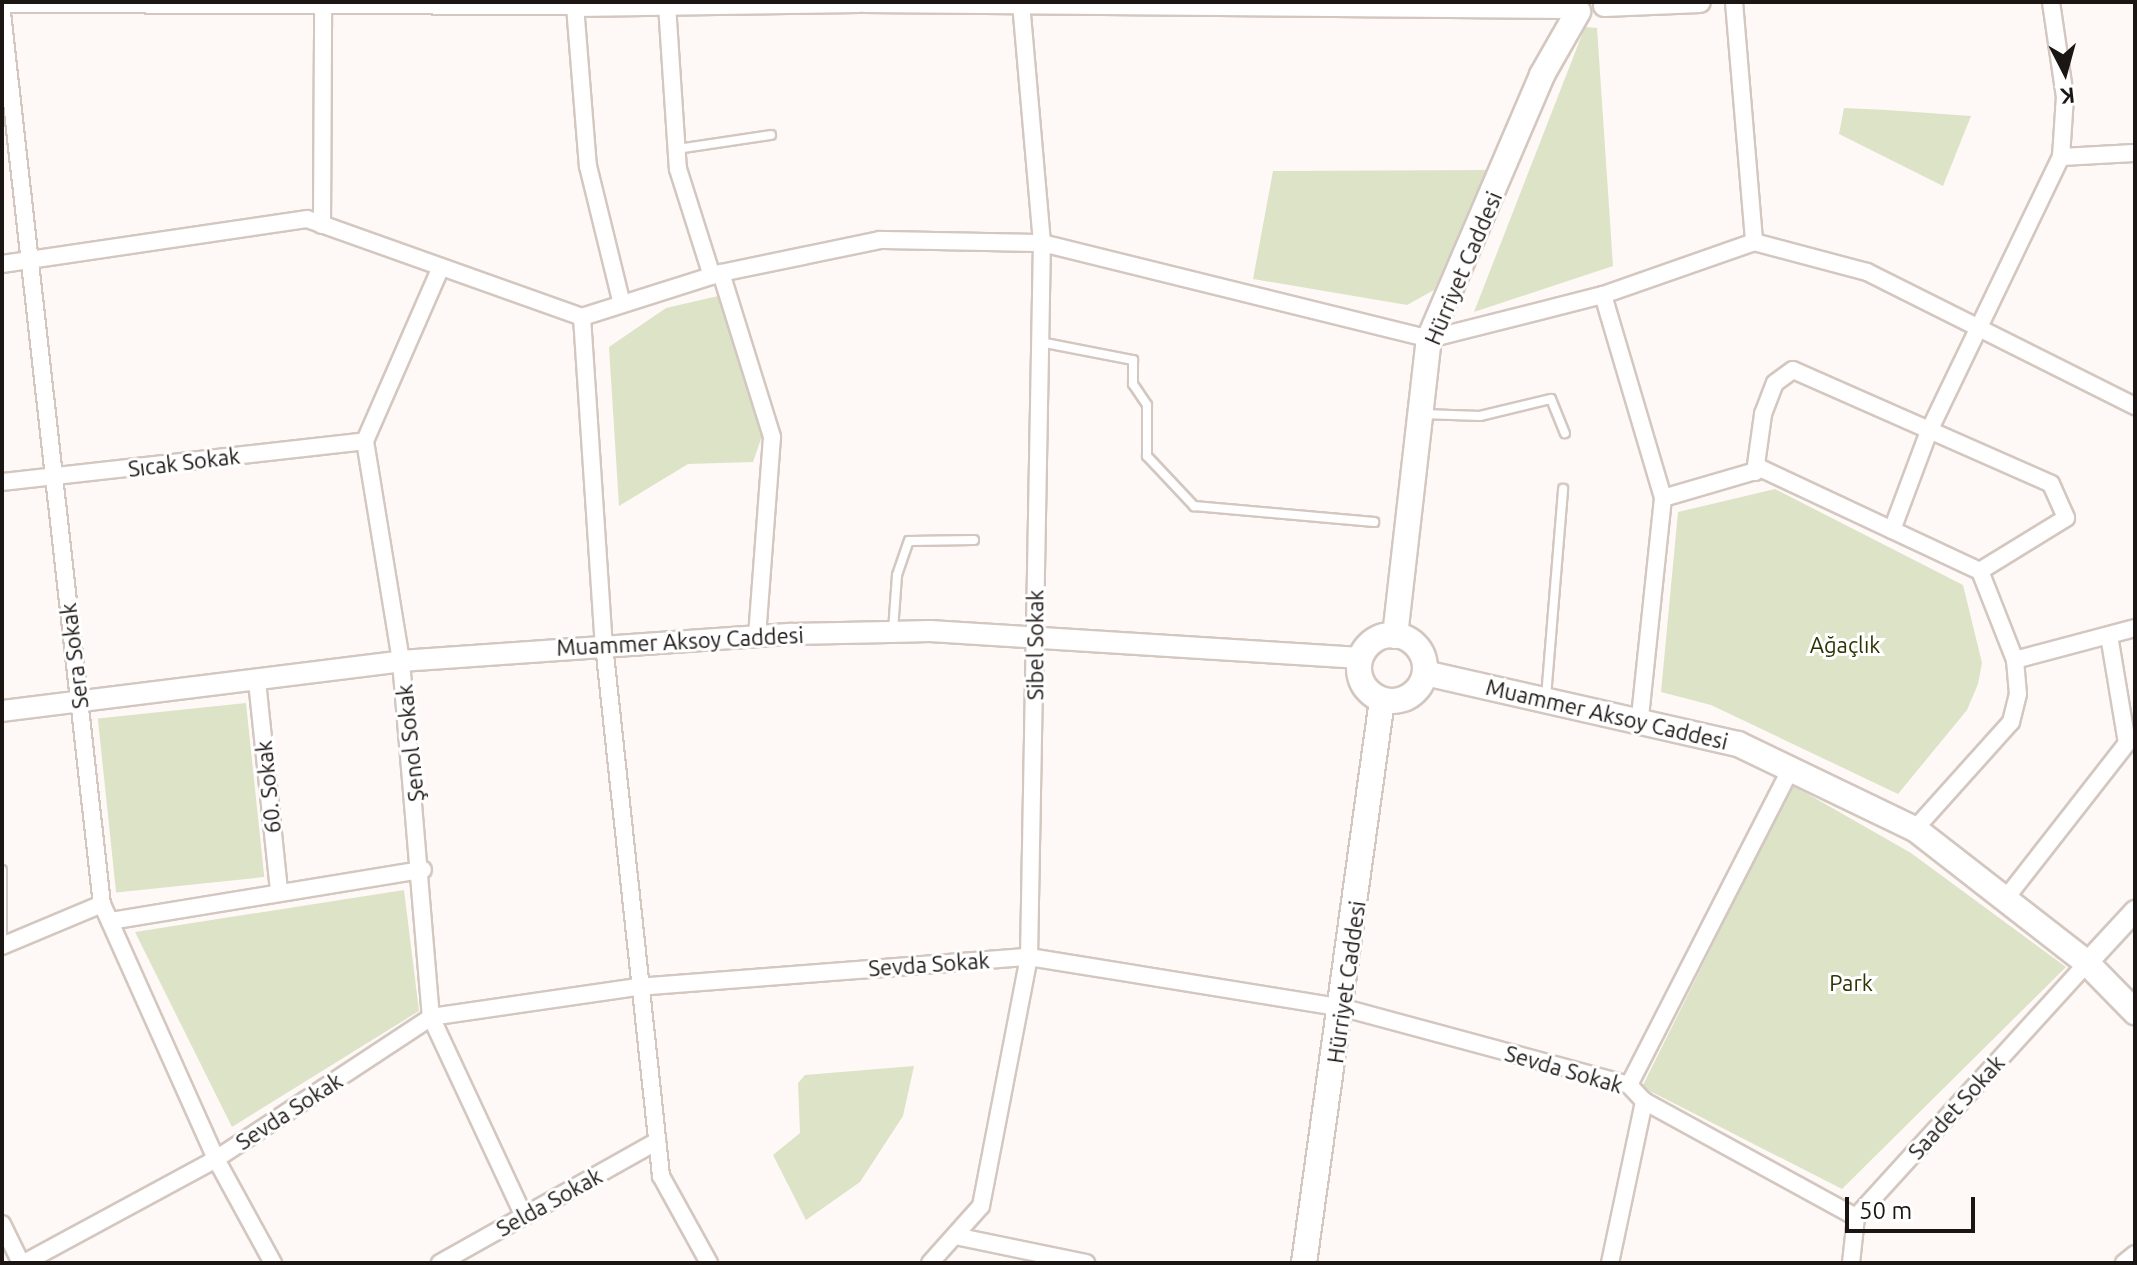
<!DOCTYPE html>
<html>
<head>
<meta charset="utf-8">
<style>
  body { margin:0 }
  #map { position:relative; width:2137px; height:1265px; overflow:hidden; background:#fef9f6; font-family:Ubuntu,sans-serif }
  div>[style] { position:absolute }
  .green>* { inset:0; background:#dde3c7; transform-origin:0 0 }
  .roads { filter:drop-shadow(2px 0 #d3c7c0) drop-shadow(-2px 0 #d3c7c0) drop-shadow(0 2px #d3c7c0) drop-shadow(0 -2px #d3c7c0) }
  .service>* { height:8px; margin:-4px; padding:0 4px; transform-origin:4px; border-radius:4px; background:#fff }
  .minor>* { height:16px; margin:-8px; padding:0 8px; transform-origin:8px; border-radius:8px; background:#fff }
  .tertiary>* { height:20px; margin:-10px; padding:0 10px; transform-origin:10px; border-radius:10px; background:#fff }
  .secondary>* { height:24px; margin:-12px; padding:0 12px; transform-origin:12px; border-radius:12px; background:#fff }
  .secondary>.ring { margin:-12px; padding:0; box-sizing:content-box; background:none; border:24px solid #fff; border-radius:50% }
  span { translate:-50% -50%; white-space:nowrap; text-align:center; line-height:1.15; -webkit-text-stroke:6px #fff; paint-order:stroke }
  .street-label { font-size:22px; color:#1b1614 }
  .park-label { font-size:22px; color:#2d3401 }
  .frame { position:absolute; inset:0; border:4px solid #1b1614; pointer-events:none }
  .north { position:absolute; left:2025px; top:32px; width:80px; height:80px; -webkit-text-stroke:6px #fff; paint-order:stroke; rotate:174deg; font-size:22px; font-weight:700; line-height:32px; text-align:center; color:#1b1614 }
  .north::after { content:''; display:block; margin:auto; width:28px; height:36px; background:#1b1614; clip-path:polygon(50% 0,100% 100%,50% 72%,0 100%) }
  .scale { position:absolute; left:1845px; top:1197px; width:130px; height:36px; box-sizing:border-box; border:4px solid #1b1614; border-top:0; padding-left:10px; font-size:24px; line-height:28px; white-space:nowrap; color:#1b1614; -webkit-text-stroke:6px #fff; paint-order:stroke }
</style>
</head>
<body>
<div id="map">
  <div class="green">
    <i style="clip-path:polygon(1585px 27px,1597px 28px,1613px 266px,1474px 312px)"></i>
    <i style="clip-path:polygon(1844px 108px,1887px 110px,1971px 116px,1943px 186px,1839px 134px)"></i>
    <i style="clip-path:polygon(1488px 170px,1434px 290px,1407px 305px,1253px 279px,1273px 171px)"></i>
    <i style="clip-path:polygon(718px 296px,762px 436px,753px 462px,688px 464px,619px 506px,609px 347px,666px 308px)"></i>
    <i style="clip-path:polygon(1775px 489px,1963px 585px,1982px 663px,1978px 684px,1967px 710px,1898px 794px,1711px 705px,1661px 692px,1678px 512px)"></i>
    <i style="left:246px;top:703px;width:175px;height:149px;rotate:84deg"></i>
    <i style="clip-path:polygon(1792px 785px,1911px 853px,2066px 967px,1842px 1189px,1642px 1087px)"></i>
    <i style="clip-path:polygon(404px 890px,419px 1011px,232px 1127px,135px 932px)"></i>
    <i style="clip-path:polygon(914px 1066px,903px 1116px,860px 1182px,806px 1220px,773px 1155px,800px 1133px,798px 1083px,805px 1075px)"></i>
  </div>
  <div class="roads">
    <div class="service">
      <i style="left:677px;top:149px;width:95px;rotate:-8.5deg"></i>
      <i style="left:1040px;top:342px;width:95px;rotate:11deg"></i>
      <i style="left:1133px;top:360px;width:24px;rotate:90deg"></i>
      <i style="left:1133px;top:384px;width:25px;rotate:56deg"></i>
      <i style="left:1147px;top:405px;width:51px;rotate:90deg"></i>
      <i style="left:1147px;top:456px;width:69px;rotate:46.8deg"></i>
      <i style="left:1194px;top:506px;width:181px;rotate:5.1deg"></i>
      <i style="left:1423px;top:414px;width:57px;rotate:2deg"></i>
      <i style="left:1480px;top:416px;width:73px;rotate:-13.5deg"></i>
      <i style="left:1551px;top:399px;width:37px;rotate:68deg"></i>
      <i style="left:893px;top:631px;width:56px;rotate:-85.9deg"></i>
      <i style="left:897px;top:575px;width:36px;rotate:-71deg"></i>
      <i style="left:909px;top:541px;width:65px;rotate:-0.9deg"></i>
      <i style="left:1546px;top:697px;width:209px;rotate:-85.3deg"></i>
      <i style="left:2px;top:870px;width:73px;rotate:90deg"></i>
    </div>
    <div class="minor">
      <i style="left:1734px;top:2px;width:241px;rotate:85.2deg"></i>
      <i style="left:2px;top:4px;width:573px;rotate:0.2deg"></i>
      <i style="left:575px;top:6px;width:161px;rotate:85.4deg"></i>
      <i style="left:588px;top:166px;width:142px;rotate:76.2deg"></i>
      <i style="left:667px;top:5px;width:164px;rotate:86.2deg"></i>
      <i style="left:678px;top:169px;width:112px;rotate:72.4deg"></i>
      <i style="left:2px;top:13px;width:897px;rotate:83.6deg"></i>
      <i style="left:102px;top:904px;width:279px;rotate:65.9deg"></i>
      <i style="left:216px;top:1159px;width:119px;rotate:61.3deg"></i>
      <i style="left:2061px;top:157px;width:74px;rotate:-3.1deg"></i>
      <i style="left:322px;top:225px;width:218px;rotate:-89.7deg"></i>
      <i style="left:2px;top:264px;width:308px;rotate:-8.4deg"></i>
      <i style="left:307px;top:219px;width:292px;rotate:19.6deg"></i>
      <i style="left:582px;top:317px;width:146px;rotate:-17.6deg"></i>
      <i style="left:721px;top:273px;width:162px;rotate:-11.7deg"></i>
      <i style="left:880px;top:240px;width:162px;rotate:1.1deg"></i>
      <i style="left:1042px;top:243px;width:399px;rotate:13.9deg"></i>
      <i style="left:1429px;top:339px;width:179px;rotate:-14.2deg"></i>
      <i style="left:1603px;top:295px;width:160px;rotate:-19.3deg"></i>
      <i style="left:1754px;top:242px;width:117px;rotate:14.9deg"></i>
      <i style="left:1867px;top:272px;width:300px;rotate:26.6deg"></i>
      <i style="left:441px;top:267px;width:190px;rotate:113.6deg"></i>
      <i style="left:365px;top:441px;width:223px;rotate:80.7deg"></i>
      <i style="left:401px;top:661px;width:357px;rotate:85.2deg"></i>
      <i style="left:431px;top:1017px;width:220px;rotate:65deg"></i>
      <i style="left:721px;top:273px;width:172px;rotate:72.7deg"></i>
      <i style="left:772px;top:437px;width:200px;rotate:94.3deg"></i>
      <i style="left:1603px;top:295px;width:212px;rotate:73.5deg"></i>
      <i style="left:1663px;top:498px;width:221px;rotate:96deg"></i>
      <i style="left:582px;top:317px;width:329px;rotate:86.2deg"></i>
      <i style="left:604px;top:645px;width:534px;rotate:83.87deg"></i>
      <i style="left:661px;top:1176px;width:99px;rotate:61.1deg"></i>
      <i style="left:1755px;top:472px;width:59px;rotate:-82.1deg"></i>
      <i style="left:1763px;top:414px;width:33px;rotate:-69deg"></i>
      <i style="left:1775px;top:383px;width:22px;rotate:-36deg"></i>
      <i style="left:1793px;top:370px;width:282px;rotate:23.8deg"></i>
      <i style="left:2051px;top:484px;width:37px;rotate:66deg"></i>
      <i style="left:2066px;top:518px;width:101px;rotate:148.4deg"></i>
      <i style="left:2px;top:482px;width:365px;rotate:-6.4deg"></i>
      <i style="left:1663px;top:498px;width:103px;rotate:-16.3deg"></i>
      <i style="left:1762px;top:469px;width:241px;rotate:25.1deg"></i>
      <i style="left:1980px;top:571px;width:96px;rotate:68.5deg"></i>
      <i style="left:2015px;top:660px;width:34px;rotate:85deg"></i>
      <i style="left:2018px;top:694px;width:29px;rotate:104deg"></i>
      <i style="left:2011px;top:722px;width:144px;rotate:131.9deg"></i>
      <i style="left:1892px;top:530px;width:106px;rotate:-69.5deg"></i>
      <i style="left:1929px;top:431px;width:304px;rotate:-64.3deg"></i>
      <i style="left:2061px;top:157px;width:60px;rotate:-86.2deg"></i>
      <i style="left:2065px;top:97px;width:96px;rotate:-98.4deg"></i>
      <i style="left:2015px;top:660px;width:124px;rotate:-14.9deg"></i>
      <i style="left:257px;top:681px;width:212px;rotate:84deg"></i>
      <i style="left:2006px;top:898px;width:197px;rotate:-52deg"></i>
      <i style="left:2127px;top:743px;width:109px;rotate:-99.5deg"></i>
      <i style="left:110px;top:921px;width:317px;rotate:-9.3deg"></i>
      <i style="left:2px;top:946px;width:108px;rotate:-22.8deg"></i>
      <i style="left:1629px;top:1085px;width:354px;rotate:-62.9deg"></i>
      <i style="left:2px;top:1224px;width:43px;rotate:64deg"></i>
      <i style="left:960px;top:1237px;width:129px;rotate:11.7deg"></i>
      <i style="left:24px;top:1263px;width:218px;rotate:-28.4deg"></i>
      <i style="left:216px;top:1159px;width:258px;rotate:-33.4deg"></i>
      <i style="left:431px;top:1017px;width:208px;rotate:-8.3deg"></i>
      <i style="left:637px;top:987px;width:393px;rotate:-4.4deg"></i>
      <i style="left:1029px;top:957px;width:319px;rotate:9.2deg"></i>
      <i style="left:1344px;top:1008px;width:295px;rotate:15.1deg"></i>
      <i style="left:1629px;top:1085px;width:22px;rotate:47deg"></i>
      <i style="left:1644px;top:1101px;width:242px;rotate:28.7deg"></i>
      <i style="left:440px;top:1263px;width:249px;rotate:-29.3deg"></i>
      <i style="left:930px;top:1263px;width:76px;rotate:-48.2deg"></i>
      <i style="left:981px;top:1206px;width:254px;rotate:-79.1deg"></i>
      <i style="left:1029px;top:957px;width:714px;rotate:-88.96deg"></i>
      <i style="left:1042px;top:243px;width:241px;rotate:-95deg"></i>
      <i style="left:1610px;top:1263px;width:166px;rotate:-78.1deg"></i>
      <i style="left:1851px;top:1263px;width:46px;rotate:-83.8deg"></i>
      <i style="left:1856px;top:1217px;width:343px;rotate:-47.7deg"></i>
      <i style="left:2124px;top:1263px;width:14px;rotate:-39deg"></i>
    </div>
    <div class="tertiary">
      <i style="left:864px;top:2px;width:701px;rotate:0.49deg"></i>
      <i style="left:575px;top:6px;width:284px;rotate:-0.8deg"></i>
      <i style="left:1604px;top:6px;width:96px;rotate:-2.4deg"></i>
      <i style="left:2px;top:711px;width:402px;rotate:-7.1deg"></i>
      <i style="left:401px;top:661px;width:392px;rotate:-4deg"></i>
      <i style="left:792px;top:634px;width:138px;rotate:-1.2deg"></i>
      <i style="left:930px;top:631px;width:431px;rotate:3.6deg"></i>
      <i style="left:2087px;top:963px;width:71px;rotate:-47.3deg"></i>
    </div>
    <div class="secondary">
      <i class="ring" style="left:1359px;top:635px;width:42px;height:42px"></i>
      <i style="left:1395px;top:636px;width:299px;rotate:-83.5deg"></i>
      <i style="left:1429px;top:339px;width:287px;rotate:-66.8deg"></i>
      <i style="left:1542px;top:75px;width:73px;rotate:-60.3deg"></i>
      <i style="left:1425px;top:673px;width:321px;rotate:12.8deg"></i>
      <i style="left:1738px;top:744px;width:196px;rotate:25.7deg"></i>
      <i style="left:1915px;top:829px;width:218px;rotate:37.9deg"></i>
      <i style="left:2087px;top:963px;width:69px;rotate:45.6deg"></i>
      <i style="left:1304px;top:1263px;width:568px;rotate:-82.11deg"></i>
    </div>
  </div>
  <div class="street-label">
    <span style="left:1463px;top:268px;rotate:-67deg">Hürriyet Caddesi</span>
    <span style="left:184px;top:462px;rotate:-7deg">Sıcak Sokak</span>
    <span style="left:680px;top:641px;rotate:-3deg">Muammer Aksoy Caddesi</span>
    <span style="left:1035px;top:645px;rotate:-90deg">Sibel Sokak</span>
    <span style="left:74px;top:656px;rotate:-97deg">Sera Sokak</span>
    <span style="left:1607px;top:714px;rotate:13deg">Muammer Aksoy Caddesi</span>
    <span style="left:410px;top:743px;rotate:-96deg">Şenol Sokak</span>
    <span style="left:268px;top:787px;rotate:-96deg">60. Sokak</span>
    <span style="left:929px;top:964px;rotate:-4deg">Sevda Sokak</span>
    <span style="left:1346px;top:982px;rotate:-82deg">Hürriyet Caddesi</span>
    <span style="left:1564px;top:1069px;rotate:16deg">Sevda Sokak</span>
    <span style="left:1956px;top:1107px;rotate:-48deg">Saadet Sokak</span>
    <span style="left:289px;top:1111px;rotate:-33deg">Sevda Sokak</span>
    <span style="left:549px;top:1202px;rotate:-29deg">Selda Sokak</span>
  </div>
  <div class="park-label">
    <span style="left:1845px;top:645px">Ağaçlık</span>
    <span style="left:1851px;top:983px">Park</span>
  </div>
  <div class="frame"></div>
  <div class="north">K</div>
  <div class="scale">50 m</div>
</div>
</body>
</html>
